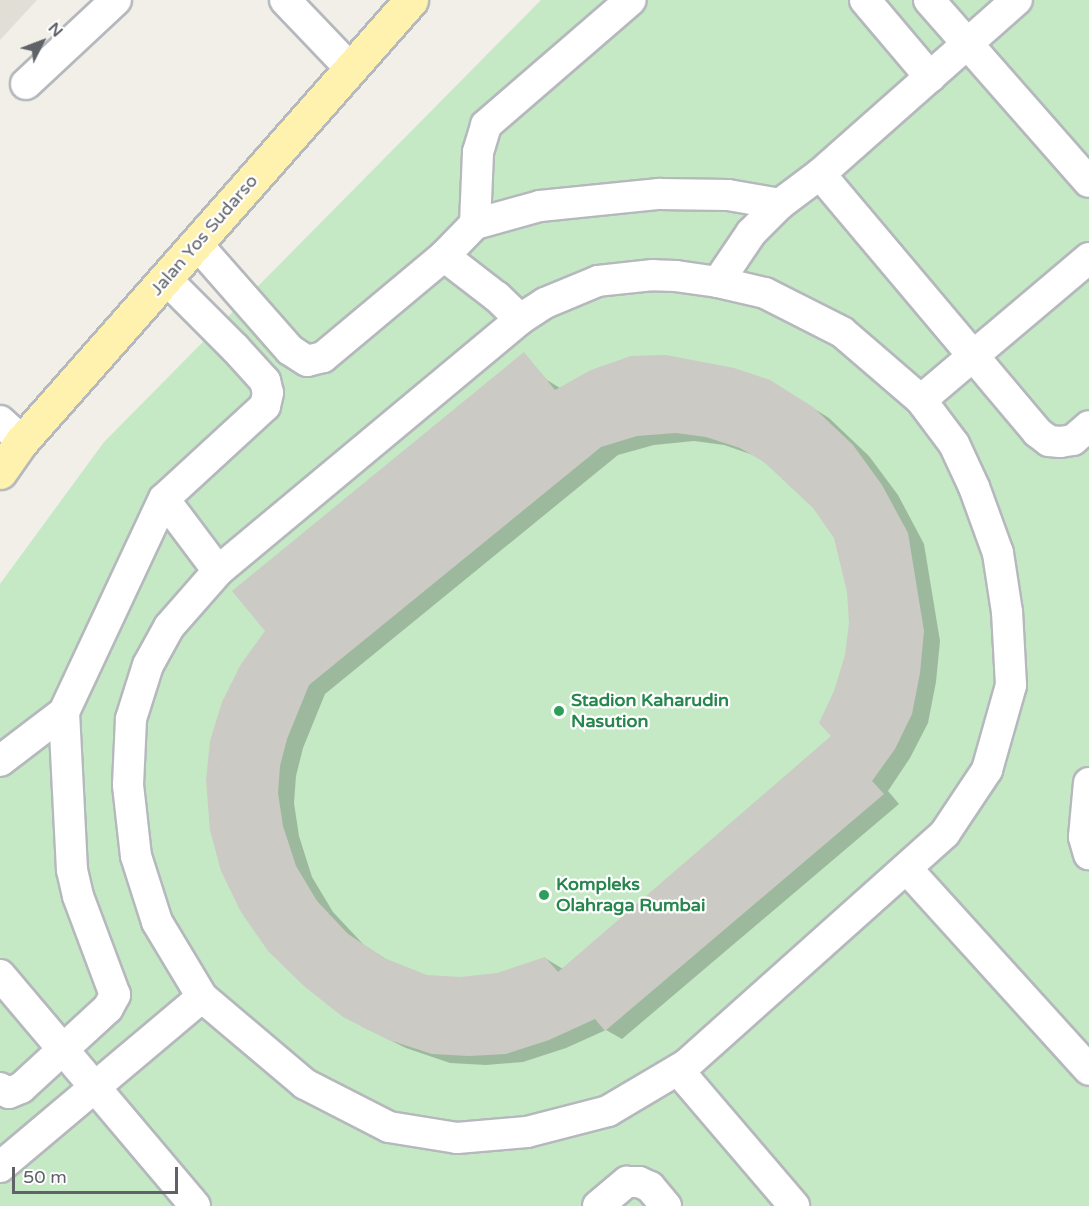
<!DOCTYPE html>
<html>
<head>
<meta charset="utf-8">
<style>
  body { margin:0 }
  #map { position:relative; width:1089px; height:1206px; overflow:hidden; background:#f1efe8; font-family:"Varela Round",sans-serif }
  div>[style] { position:absolute }
  .education>* { inset:0; background:#e1ded6 }
  .green>* { inset:0; background:#c5e8c5 }
  .shadow>* { inset:0; background:#0003 }
  .building>* { inset:0; background:#cccac5 }
  .roads { filter:drop-shadow(2px 0 #b5b8bc) drop-shadow(-2px 0 #b5b8bc) drop-shadow(0 2px #b5b8bc) drop-shadow(0 -2px #b5b8bc) }
  .minor>* { height:30px; margin:-15px; padding:0 15px; transform-origin:15px; border-radius:15px; background:#fff }
  .major>* { height:33px; margin:-16.5px; padding:0 16.5px; transform-origin:16.5px; border-radius:16.5px; background:#fff2af }
  .dots>* { width:16px; height:16px; translate:-50% -50%; box-sizing:border-box; border:3px solid #fff; border-radius:50% }
  span { translate:-50% -50%; white-space:nowrap; text-align:center; line-height:1.15; -webkit-text-stroke:4.5px #fff; paint-order:stroke }
  .street-label { font-size:18px; color:#5f6368 }
  .leisure-label { font-size:18px; color:#27864d; font-weight:700 }
  .left { translate:0 -50%; text-align:left }
  .north { position:absolute; left:12px; top:12px; width:60px; height:60px; -webkit-text-stroke:4px #fff; paint-order:stroke; rotate:48deg; font-size:16px; font-weight:700; line-height:24px; text-align:center; color:#5f6368 }
  .north::after { content:''; display:block; margin:auto; width:21px; height:27px; background:#5f6368; clip-path:polygon(50% 0,100% 100%,50% 72%,0 100%) }
  .scale { position:absolute; left:12px; top:1167px; width:166px; height:27px; box-sizing:border-box; border:3px solid #5f6368; border-top:0; padding-left:8px; font-size:18px; line-height:21px; white-space:nowrap; color:#5f6368; -webkit-text-stroke:4px #fff; paint-order:stroke }
</style>
</head>
<body>
<div id="map">
  <div class="education">
    <i style="clip-path:polygon(0 0,37px 0,0 40px)"></i>
  </div>
  <div class="green">
    <i style="clip-path:polygon(541px 0,1089px 0,1089px 1206px,0 1206px,0 584px,104px 442px)"></i>
  </div>
  <div class="shadow">
    <i style="clip-path:polygon(evenodd,524px 354px,547px 380px,560px 388px,786px 391px,829px 418px,869px 456px,898px 495px,924px 544px,940px 641px,936px 682px,928px 723px,910px 758px,888px 791px,899px 804px,622px 1039px,606px 1030px,566px 1048px,523px 1062px,486px 1065px,450px 1063px,406px 1048px,361px 1026px,212px 741px,524px 354px,694px 441px,724px 445px,756px 456px,789px 481px,814px 507px,835px 537px,848px 592px,850px 623px,847px 655px,836px 692px,834px 736px,563px 969px,545px 958px,498px 975px,460px 978px,426px 976px,389px 961px,364px 945px,333px 912px,312px 877px,299px 836px,294px 803px,296px 776px,303px 748px,325px 694px,618px 455px,654px 445px,694px 441px)"></i>
  </div>
  <div class="building">
    <i style="clip-path:polygon(evenodd,524px 352px,555px 390px,591px 370px,631px 356px,666px 355px,734px 368px,770px 380px,813px 407px,853px 445px,882px 485px,908px 533px,924px 631px,920px 673px,912px 714px,895px 749px,872px 781px,884px 794px,605px 1031px,595px 1019px,549px 1040px,506px 1054px,469px 1056px,432px 1054px,389px 1040px,343px 1017px,304px 986px,268px 951px,241px 912px,221px 871px,210px 830px,206px 780px,210px 741px,222px 702px,241px 664px,265px 631px,232px 591px,524px 352px,676px 433px,706px 437px,740px 448px,764px 462px,813px 508px,834px 538px,847px 592px,849px 623px,845px 655px,834px 691px,819px 723px,831px 736px,558px 972px,545px 957px,497px 973px,460px 977px,427px 975px,384px 958px,348px 934px,317px 901px,296px 866px,283px 826px,278px 793px,280px 766px,287px 739px,309px 685px,601px 447px,637px 436px,676px 433px)"></i>
  </div>
  <div class="roads">
    <div class="minor">
      <i style="left:285px;top:0;width:93px;rotate:46.3deg"></i>
      <i style="left:865px;top:0;width:101px;rotate:49.8deg"></i>
      <i style="left:929px;top:0;width:242px;rotate:48.7deg"></i>
      <i style="left:26px;top:84px;width:123px;rotate:-43deg"></i>
      <i style="left:820px;top:174px;width:337px;rotate:49.9deg"></i>
      <i style="left:1037px;top:432px;width:15px;rotate:37deg"></i>
      <i style="left:1049px;top:441px;width:11px;rotate:5deg"></i>
      <i style="left:1060px;top:442px;width:13px;rotate:-9deg"></i>
      <i style="left:1073px;top:440px;width:21px;rotate:-41deg"></i>
      <i style="left:475px;top:224px;width:72px;rotate:-87.6deg"></i>
      <i style="left:478px;top:152px;width:28px;rotate:-73deg"></i>
      <i style="left:486px;top:125px;width:191px;rotate:-40.8deg"></i>
      <i style="left:444px;top:256px;width:45px;rotate:-45.9deg"></i>
      <i style="left:475px;top:224px;width:67px;rotate:-15.5deg"></i>
      <i style="left:540px;top:206px;width:120px;rotate:-5.8deg"></i>
      <i style="left:659px;top:194px;width:69px;rotate:0.8deg"></i>
      <i style="left:728px;top:195px;width:53px;rotate:9.8deg"></i>
      <i style="left:166px;top:279px;width:98px;rotate:45deg"></i>
      <i style="left:235px;top:348px;width:45px;rotate:47.7deg"></i>
      <i style="left:265px;top:381px;width:12px;rotate:76deg"></i>
      <i style="left:268px;top:393px;width:13px;rotate:103deg"></i>
      <i style="left:265px;top:406px;width:137px;rotate:137.4deg"></i>
      <i style="left:164px;top:499px;width:90px;rotate:53.1deg"></i>
      <i style="left:218px;top:571px;width:74px;rotate:131.2deg"></i>
      <i style="left:169px;top:627px;width:43px;rotate:118.9deg"></i>
      <i style="left:148px;top:665px;width:57px;rotate:107.5deg"></i>
      <i style="left:131px;top:719px;width:66px;rotate:92.6deg"></i>
      <i style="left:128px;top:785px;width:71px;rotate:83.6deg"></i>
      <i style="left:136px;top:856px;width:69px;rotate:72.3deg"></i>
      <i style="left:157px;top:922px;width:87px;rotate:59deg"></i>
      <i style="left:202px;top:997px;width:135px;rotate:40.2deg"></i>
      <i style="left:305px;top:1084px;width:94px;rotate:27.1deg"></i>
      <i style="left:389px;top:1127px;width:69px;rotate:9.2deg"></i>
      <i style="left:457px;top:1138px;width:70px;rotate:-4.9deg"></i>
      <i style="left:527px;top:1132px;width:84px;rotate:-14.5deg"></i>
      <i style="left:608px;top:1111px;width:92px;rotate:-30.7deg"></i>
      <i style="left:687px;top:1064px;width:346px;rotate:-41.8deg"></i>
      <i style="left:945px;top:833px;width:76px;rotate:-56.3deg"></i>
      <i style="left:987px;top:770px;width:88px;rotate:-74.2deg"></i>
      <i style="left:1011px;top:685px;width:73px;rotate:-93.1deg"></i>
      <i style="left:1007px;top:612px;width:60px;rotate:-98.7deg"></i>
      <i style="left:998px;top:553px;width:70px;rotate:-110deg"></i>
      <i style="left:974px;top:487px;width:47px;rotate:-114.9deg"></i>
      <i style="left:954px;top:444px;width:55px;rotate:-126.9deg"></i>
      <i style="left:921px;top:400px;width:104px;rotate:-139.3deg"></i>
      <i style="left:842px;top:332px;width:86px;rotate:-153.1deg"></i>
      <i style="left:765px;top:293px;width:48px;rotate:-166.8deg"></i>
      <i style="left:718px;top:282px;width:42px;rotate:-171.9deg"></i>
      <i style="left:676px;top:276px;width:23px;rotate:-178deg"></i>
      <i style="left:653px;top:275px;width:55px;rotate:173.8deg"></i>
      <i style="left:598px;top:281px;width:57px;rotate:157.5deg"></i>
      <i style="left:545px;top:303px;width:30px;rotate:147deg"></i>
      <i style="left:520px;top:319px;width:32px;rotate:-136deg"></i>
      <i style="left:497px;top:297px;width:67px;rotate:-142.3deg"></i>
      <i style="left:444px;top:256px;width:158px;rotate:140.1deg"></i>
      <i style="left:323px;top:357px;width:16px;rotate:166deg"></i>
      <i style="left:307px;top:361px;width:20px;rotate:-147deg"></i>
      <i style="left:290px;top:350px;width:142px;rotate:-131.3deg"></i>
      <i style="left:718px;top:282px;width:59px;rotate:-56deg"></i>
      <i style="left:751px;top:233px;width:41px;rotate:-45deg"></i>
      <i style="left:780px;top:204px;width:50px;rotate:-36.9deg"></i>
      <i style="left:820px;top:174px;width:263px;rotate:-41.5deg"></i>
      <i style="left:921px;top:400px;width:220px;rotate:-40.2deg"></i>
      <i style="left:0;top:421px;width:30px;rotate:42deg"></i>
      <i style="left:218px;top:571px;width:393px;rotate:-39.8deg"></i>
      <i style="left:0;top:761px;width:81px;rotate:-37.4deg"></i>
      <i style="left:1089px;top:783px;width:54px;rotate:95.3deg"></i>
      <i style="left:1084px;top:837px;width:18px;rotate:74deg"></i>
      <i style="left:907px;top:869px;width:271px;rotate:47.8deg"></i>
      <i style="left:0;top:975px;width:302px;rotate:49.8deg"></i>
      <i style="left:678px;top:1070px;width:179px;rotate:49.5deg"></i>
      <i style="left:0;top:1088px;width:10px;rotate:29deg"></i>
      <i style="left:9px;top:1093px;width:13px;rotate:-23deg"></i>
      <i style="left:21px;top:1088px;width:118px;rotate:-42.6deg"></i>
      <i style="left:108px;top:1008px;width:15px;rotate:-62deg"></i>
      <i style="left:115px;top:995px;width:106px;rotate:-110.5deg"></i>
      <i style="left:78px;top:896px;width:27px;rotate:-103deg"></i>
      <i style="left:72px;top:870px;width:158px;rotate:-92.9deg"></i>
      <i style="left:64px;top:712px;width:235px;rotate:-64.9deg"></i>
      <i style="left:0;top:1167px;width:264px;rotate:-40.1deg"></i>
      <i style="left:598px;top:1206px;width:38px;rotate:-40deg"></i>
      <i style="left:627px;top:1182px;width:12px"></i>
      <i style="left:639px;top:1182px;width:12px;rotate:24deg"></i>
      <i style="left:650px;top:1187px;width:25px;rotate:50deg"></i>
    </div>
    <div class="major">
      <i style="left:0;top:472px;width:38px;rotate:-55deg"></i>
      <i style="left:22px;top:441px;width:588px;rotate:-48.58deg"></i>
    </div>
  </div>
  <div class="dots">
    <i style="left:559px;top:711px;background:#2e9e5b"></i>
    <i style="left:544px;top:895px;background:#2e9e5b"></i>
  </div>
  <div class="street-label">
    <span style="left:204px;top:235px;rotate:-49deg">Jalan Yos Sudarso</span>
  </div>
  <div class="leisure-label">
    <span class="left" style="left:571px;top:711px">Stadion Kaharudin<br>Nasution</span>
    <span class="left" style="left:556px;top:895px">Kompleks<br>Olahraga Rumbai</span>
  </div>
  <div class="north">N</div>
  <div class="scale">50 m</div>
</div>
</body>
</html>
